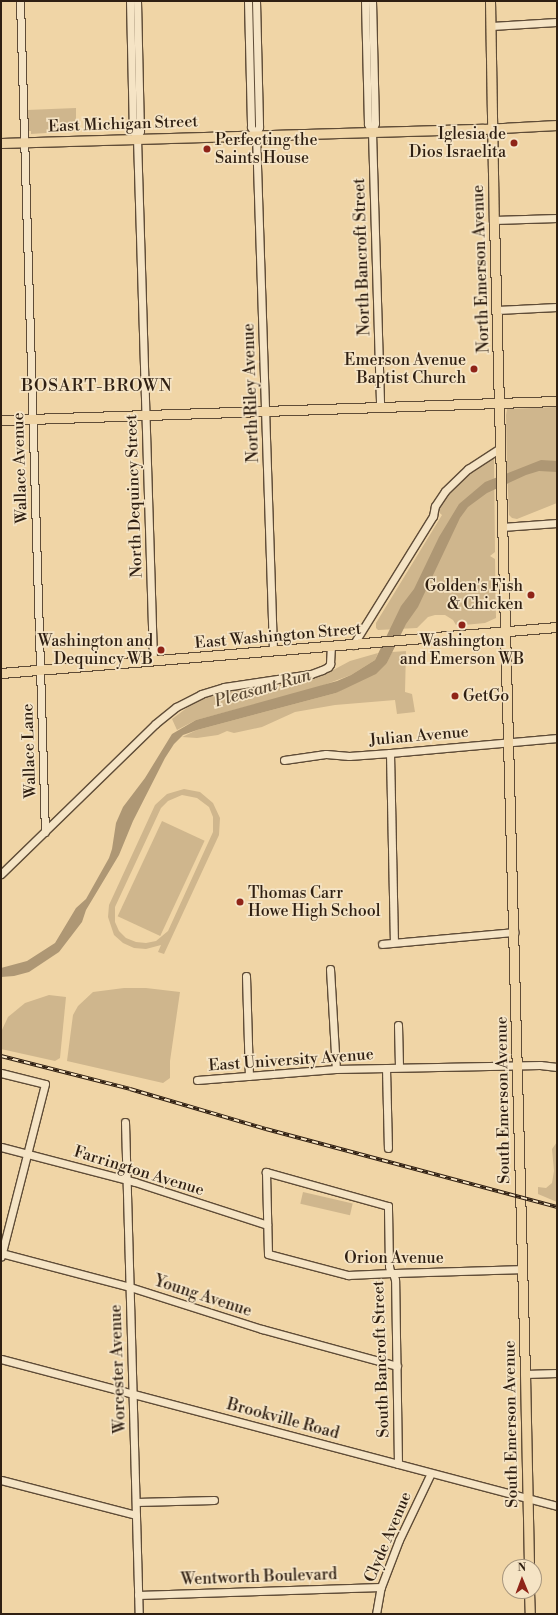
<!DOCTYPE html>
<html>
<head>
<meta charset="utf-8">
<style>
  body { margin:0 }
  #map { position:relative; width:558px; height:1615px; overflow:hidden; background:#f0d5a6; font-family:"Libre Bodoni",serif }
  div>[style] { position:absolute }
  .green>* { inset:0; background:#cfb68d; transform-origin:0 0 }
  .water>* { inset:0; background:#ae9774 }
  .roads { filter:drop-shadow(1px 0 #5f4c37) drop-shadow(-1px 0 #5f4c37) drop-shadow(0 1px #5f4c37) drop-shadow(0 -1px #5f4c37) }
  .minor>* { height:7px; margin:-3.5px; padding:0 3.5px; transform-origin:3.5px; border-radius:3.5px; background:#f5e4c5 }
  .major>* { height:9px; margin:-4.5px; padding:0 4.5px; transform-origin:4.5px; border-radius:4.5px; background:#f0d5a6 }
  .rail>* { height:3.5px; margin-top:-1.75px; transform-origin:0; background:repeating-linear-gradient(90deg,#f5e4c5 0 6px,#2f1f12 0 12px); box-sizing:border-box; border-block:1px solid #2f1f12 }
  .dots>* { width:11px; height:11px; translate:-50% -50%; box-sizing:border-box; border:2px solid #f5e4c5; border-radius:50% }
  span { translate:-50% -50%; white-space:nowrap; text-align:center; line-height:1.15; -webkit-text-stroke:3.5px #f5e4c5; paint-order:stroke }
  .street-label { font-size:16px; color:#2f1f12 }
  .poi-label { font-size:16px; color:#2f1f12 }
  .right { translate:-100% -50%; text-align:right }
  .left { translate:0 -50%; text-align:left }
  .neighbourhood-label { font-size:17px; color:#2f1f12; letter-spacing:1px }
  .water-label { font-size:17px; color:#5b4934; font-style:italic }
  .frame { position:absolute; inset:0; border:2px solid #2f1f12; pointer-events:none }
  .north { position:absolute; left:502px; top:1559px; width:40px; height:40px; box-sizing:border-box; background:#f5e4c5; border:1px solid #a6957d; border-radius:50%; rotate:359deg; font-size:11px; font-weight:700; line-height:16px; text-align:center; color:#2f1f12 }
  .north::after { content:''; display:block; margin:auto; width:14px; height:18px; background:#8f2418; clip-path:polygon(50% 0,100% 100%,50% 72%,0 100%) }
</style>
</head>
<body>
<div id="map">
  <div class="green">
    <i style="clip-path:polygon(76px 108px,76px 131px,31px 134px,31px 131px,28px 131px,27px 110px)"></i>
    <i style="clip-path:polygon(557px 407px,557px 503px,517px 519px,512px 518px,509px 515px,507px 467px,506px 415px,507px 409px)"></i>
    <i style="clip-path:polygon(489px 458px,494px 459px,495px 552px,490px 556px,495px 559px,496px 618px,485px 623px,464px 625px,464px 623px,456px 625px,453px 620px,445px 615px,435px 615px,428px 617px,417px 628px,378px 630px,376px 628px,376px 623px,442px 515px,436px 510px,450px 489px,470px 470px)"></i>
    <i style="clip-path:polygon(406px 651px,405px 692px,412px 694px,415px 712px,397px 714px,395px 700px,335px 705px,295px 712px,262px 727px,234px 733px,227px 731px,218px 735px,197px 738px,182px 737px,197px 730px,336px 693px,387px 663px,392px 652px)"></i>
    <i style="clip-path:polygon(378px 653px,375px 660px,351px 675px,313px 689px,196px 720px,177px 730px,172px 719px,188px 707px,206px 697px,228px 691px,322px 676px,350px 661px)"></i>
    <i style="clip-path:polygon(evenodd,184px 789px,200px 792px,213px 803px,220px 818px,219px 835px,164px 954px,158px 952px,161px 945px,146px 949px,134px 948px,123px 943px,114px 935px,108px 917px,109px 905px,155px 805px,167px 794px,184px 789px,182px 795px,197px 798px,209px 807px,213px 817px,213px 832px,168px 931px,156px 941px,146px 943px,136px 942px,126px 938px,119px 931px,115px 922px,115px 907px,161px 808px,168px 801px,182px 795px)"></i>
    <i style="left:162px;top:821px;width:47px;height:105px;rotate:25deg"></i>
    <i style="clip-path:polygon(124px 988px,146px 988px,180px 992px,170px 1061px,170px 1078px,163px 1083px,67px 1061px,73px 1015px,78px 1006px,93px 992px)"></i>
    <i style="clip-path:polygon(49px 995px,66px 997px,60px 1058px,55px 1061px,1px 1049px,1px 1032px,8px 1017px,25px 1003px)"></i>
    <i style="clip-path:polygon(557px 1142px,557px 1202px,538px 1194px,538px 1187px,546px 1188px,552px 1183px,554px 1171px,552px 1149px)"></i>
    <i style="left:303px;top:1192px;width:51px;height:12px;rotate:13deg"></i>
  </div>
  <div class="water">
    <i style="clip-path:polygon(541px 460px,557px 461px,557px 472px,539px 471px,526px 475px,487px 493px,468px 507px,460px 518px,418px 607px,406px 624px,387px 663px,376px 674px,336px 693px,197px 730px,183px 735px,174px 744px,165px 758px,133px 821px,119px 855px,86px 910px,82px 922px,59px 952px,29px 972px,14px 976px,1px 977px,1px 968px,27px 961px,55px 943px,76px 908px,86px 899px,109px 858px,112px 849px,116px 823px,123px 807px,145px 778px,172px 734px,196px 720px,337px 681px,351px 675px,375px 660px,401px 606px,414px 589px,439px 537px,459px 504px,485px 482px)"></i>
  </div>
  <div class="roads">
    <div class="minor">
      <i style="left:20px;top:1px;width:831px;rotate:88.28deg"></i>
      <i style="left:130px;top:1px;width:130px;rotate:88.7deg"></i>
      <i style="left:133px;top:131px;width:8px;rotate:60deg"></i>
      <i style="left:137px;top:1px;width:130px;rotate:88.7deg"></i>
      <i style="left:140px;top:131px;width:8px;rotate:113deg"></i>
      <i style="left:137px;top:138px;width:522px;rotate:88.24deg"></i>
      <i style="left:248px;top:1px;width:126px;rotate:88.6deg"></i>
      <i style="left:251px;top:127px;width:9px;rotate:58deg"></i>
      <i style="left:256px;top:1px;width:126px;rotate:88.6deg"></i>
      <i style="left:259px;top:127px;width:9px;rotate:111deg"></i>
      <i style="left:256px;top:135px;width:516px;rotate:88.11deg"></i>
      <i style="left:365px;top:1px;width:123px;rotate:88.6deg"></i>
      <i style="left:368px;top:124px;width:9px;rotate:63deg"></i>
      <i style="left:372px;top:1px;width:122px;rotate:88.6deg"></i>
      <i style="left:375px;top:123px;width:9px;rotate:108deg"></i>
      <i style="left:372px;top:132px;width:274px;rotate:88.3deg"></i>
      <i style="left:491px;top:26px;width:66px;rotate:-3.5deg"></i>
      <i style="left:494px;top:220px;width:63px;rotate:-1.8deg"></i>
      <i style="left:497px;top:310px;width:60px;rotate:-2.9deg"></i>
      <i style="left:502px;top:527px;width:55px;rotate:-4.2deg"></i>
      <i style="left:353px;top:645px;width:152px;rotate:-58.2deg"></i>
      <i style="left:433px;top:516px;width:10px;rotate:-79deg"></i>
      <i style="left:435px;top:506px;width:18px;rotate:-56deg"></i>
      <i style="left:445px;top:491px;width:32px;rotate:-44deg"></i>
      <i style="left:468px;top:469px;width:38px;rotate:-33deg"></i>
      <i style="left:390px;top:753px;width:189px;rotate:88.8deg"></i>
      <i style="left:284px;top:760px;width:42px;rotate:-8.1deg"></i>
      <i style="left:326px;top:754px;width:23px;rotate:5deg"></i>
      <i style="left:349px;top:756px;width:41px;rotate:-4.2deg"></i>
      <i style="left:390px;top:753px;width:168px;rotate:-5.1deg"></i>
      <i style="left:1px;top:874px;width:215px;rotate:-44.2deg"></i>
      <i style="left:155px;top:724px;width:27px;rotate:-39deg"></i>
      <i style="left:176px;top:707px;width:28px;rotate:-27deg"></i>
      <i style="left:201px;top:694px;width:24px;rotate:-17deg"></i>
      <i style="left:224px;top:687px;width:88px;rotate:-8.5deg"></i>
      <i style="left:311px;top:674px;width:12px;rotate:-20deg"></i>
      <i style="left:322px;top:670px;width:7px;rotate:-27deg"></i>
      <i style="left:328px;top:667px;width:4px;rotate:-56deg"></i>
      <i style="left:330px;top:664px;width:18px;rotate:-87deg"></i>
      <i style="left:382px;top:944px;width:133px;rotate:-5.2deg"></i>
      <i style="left:330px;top:969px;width:100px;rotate:86.6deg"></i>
      <i style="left:246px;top:976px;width:100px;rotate:88.3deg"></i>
      <i style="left:398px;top:1025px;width:42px;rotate:88.6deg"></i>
      <i style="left:386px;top:1068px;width:80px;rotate:88.6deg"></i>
      <i style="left:1px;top:1073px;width:45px;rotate:14deg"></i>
      <i style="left:45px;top:1084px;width:178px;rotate:104.3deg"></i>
      <i style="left:197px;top:1080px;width:139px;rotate:-4.5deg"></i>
      <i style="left:336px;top:1069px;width:204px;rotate:-1.1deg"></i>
      <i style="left:540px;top:1065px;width:17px;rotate:7deg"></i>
      <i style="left:125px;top:1122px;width:492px;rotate:88.4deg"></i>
      <i style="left:1px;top:1147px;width:138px;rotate:14.6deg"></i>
      <i style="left:135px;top:1182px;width:139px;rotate:18deg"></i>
      <i style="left:1px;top:1253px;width:133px;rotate:14.8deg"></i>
      <i style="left:130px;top:1287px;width:139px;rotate:17.7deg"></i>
      <i style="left:262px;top:1329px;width:140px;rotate:15.3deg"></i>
      <i style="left:1px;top:1359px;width:575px;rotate:14.81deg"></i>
      <i style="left:525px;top:1374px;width:32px;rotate:-2deg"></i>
      <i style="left:398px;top:1464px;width:184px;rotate:-90.9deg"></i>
      <i style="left:395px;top:1280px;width:4px;rotate:-104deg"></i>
      <i style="left:394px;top:1276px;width:2px;rotate:-117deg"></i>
      <i style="left:393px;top:1274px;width:4px;rotate:-135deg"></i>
      <i style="left:390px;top:1271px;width:5px;rotate:-101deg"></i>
      <i style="left:389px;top:1266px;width:60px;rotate:-91deg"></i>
      <i style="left:388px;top:1206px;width:127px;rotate:-164.4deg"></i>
      <i style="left:266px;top:1172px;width:82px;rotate:88.6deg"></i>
      <i style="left:268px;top:1254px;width:83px;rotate:14.7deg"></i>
      <i style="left:348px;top:1275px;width:44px;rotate:-2.6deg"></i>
      <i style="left:392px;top:1273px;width:6px"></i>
      <i style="left:398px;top:1273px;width:124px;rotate:-1.8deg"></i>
      <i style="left:1px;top:1480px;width:139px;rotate:14.5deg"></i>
      <i style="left:136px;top:1502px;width:78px;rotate:-1.5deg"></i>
      <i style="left:138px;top:1595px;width:243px;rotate:-1.9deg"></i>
      <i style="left:376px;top:1614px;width:27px;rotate:-80deg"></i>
      <i style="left:381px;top:1587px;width:50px;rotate:-69deg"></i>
      <i style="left:399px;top:1540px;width:74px;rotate:-64.5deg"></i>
    </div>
    <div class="major">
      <i style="left:490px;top:1px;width:219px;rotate:89deg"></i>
      <i style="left:494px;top:220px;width:1154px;rotate:88.46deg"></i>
      <i style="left:525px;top:1374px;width:193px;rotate:88.8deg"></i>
      <i style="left:1px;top:143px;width:482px;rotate:-1.7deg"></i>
      <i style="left:483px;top:129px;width:74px;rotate:-3.1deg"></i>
      <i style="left:1px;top:420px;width:556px;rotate:-1.96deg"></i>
      <i style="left:1px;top:673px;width:558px;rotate:-4.73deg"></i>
      <i style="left:529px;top:1591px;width:23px;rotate:88deg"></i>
    </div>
  </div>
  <div class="rail">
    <i style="left:1px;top:1056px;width:133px;rotate:14.3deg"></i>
    <i style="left:130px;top:1089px;width:142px;rotate:16.4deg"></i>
    <i style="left:266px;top:1129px;width:301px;rotate:15deg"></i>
  </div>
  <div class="dots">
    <i style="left:514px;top:143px;background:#8f2418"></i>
    <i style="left:207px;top:149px;background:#8f2418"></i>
    <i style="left:474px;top:369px;background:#8f2418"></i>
    <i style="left:531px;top:595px;background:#8f2418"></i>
    <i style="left:462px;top:625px;background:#8f2418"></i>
    <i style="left:161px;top:650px;background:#8f2418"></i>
    <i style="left:455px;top:696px;background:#8f2418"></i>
    <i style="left:240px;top:902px;background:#8f2418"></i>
  </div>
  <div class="street-label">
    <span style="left:123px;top:124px;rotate:-2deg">East Michigan Street</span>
    <span style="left:362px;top:257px;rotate:-92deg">North Bancroft Street</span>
    <span style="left:481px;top:269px;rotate:-92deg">North Emerson Avenue</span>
    <span style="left:251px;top:393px;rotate:-92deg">North Riley Avenue</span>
    <span style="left:20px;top:468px;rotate:-92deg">Wallace Avenue</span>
    <span style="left:134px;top:496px;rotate:-92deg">North Dequincy Street</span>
    <span style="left:278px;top:636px;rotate:-5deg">East Washington Street</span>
    <span style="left:419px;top:736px;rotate:-5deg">Julian Avenue</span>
    <span style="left:29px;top:751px;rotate:-92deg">Wallace Lane</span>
    <span style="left:291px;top:1060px;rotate:-4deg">East University Avenue</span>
    <span style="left:503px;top:1100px;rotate:-91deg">South Emerson Avenue</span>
    <span style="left:139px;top:1171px;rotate:17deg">Farrington Avenue</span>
    <span style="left:394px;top:1258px">Orion Avenue</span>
    <span style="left:203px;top:1296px;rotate:18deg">Young Avenue</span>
    <span style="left:381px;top:1359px;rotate:-92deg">South Bancroft Street</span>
    <span style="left:118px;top:1369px;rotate:-92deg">Worcester Avenue</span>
    <span style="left:283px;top:1419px;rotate:15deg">Brookville Road</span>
    <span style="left:511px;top:1424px;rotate:-91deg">South Emerson Avenue</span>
    <span style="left:388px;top:1537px;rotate:-67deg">Clyde Avenue</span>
    <span style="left:259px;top:1577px;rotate:-2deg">Wentworth Boulevard</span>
  </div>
  <div class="poi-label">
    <span class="right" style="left:506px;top:143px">Iglesia de<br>Dios Israelita</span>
    <span class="left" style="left:215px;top:149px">Perfecting the<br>Saints House</span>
    <span class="right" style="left:466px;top:369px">Emerson Avenue<br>Baptist Church</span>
    <span class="right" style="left:523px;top:595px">Golden's Fish<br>&amp; Chicken</span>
    <span class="right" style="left:153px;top:650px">Washington and<br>Dequincy WB</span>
    <span style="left:462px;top:650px">Washington<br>and Emerson WB</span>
    <span class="left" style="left:463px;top:696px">GetGo</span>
    <span class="left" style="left:248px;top:902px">Thomas Carr<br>Howe High School</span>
  </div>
  <div class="neighbourhood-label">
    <span style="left:97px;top:387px">BOSART-BROWN</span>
  </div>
  <div class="water-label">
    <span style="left:263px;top:689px;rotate:-16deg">Pleasant Run</span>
  </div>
  <div class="frame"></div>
  <div class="north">N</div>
</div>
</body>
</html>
